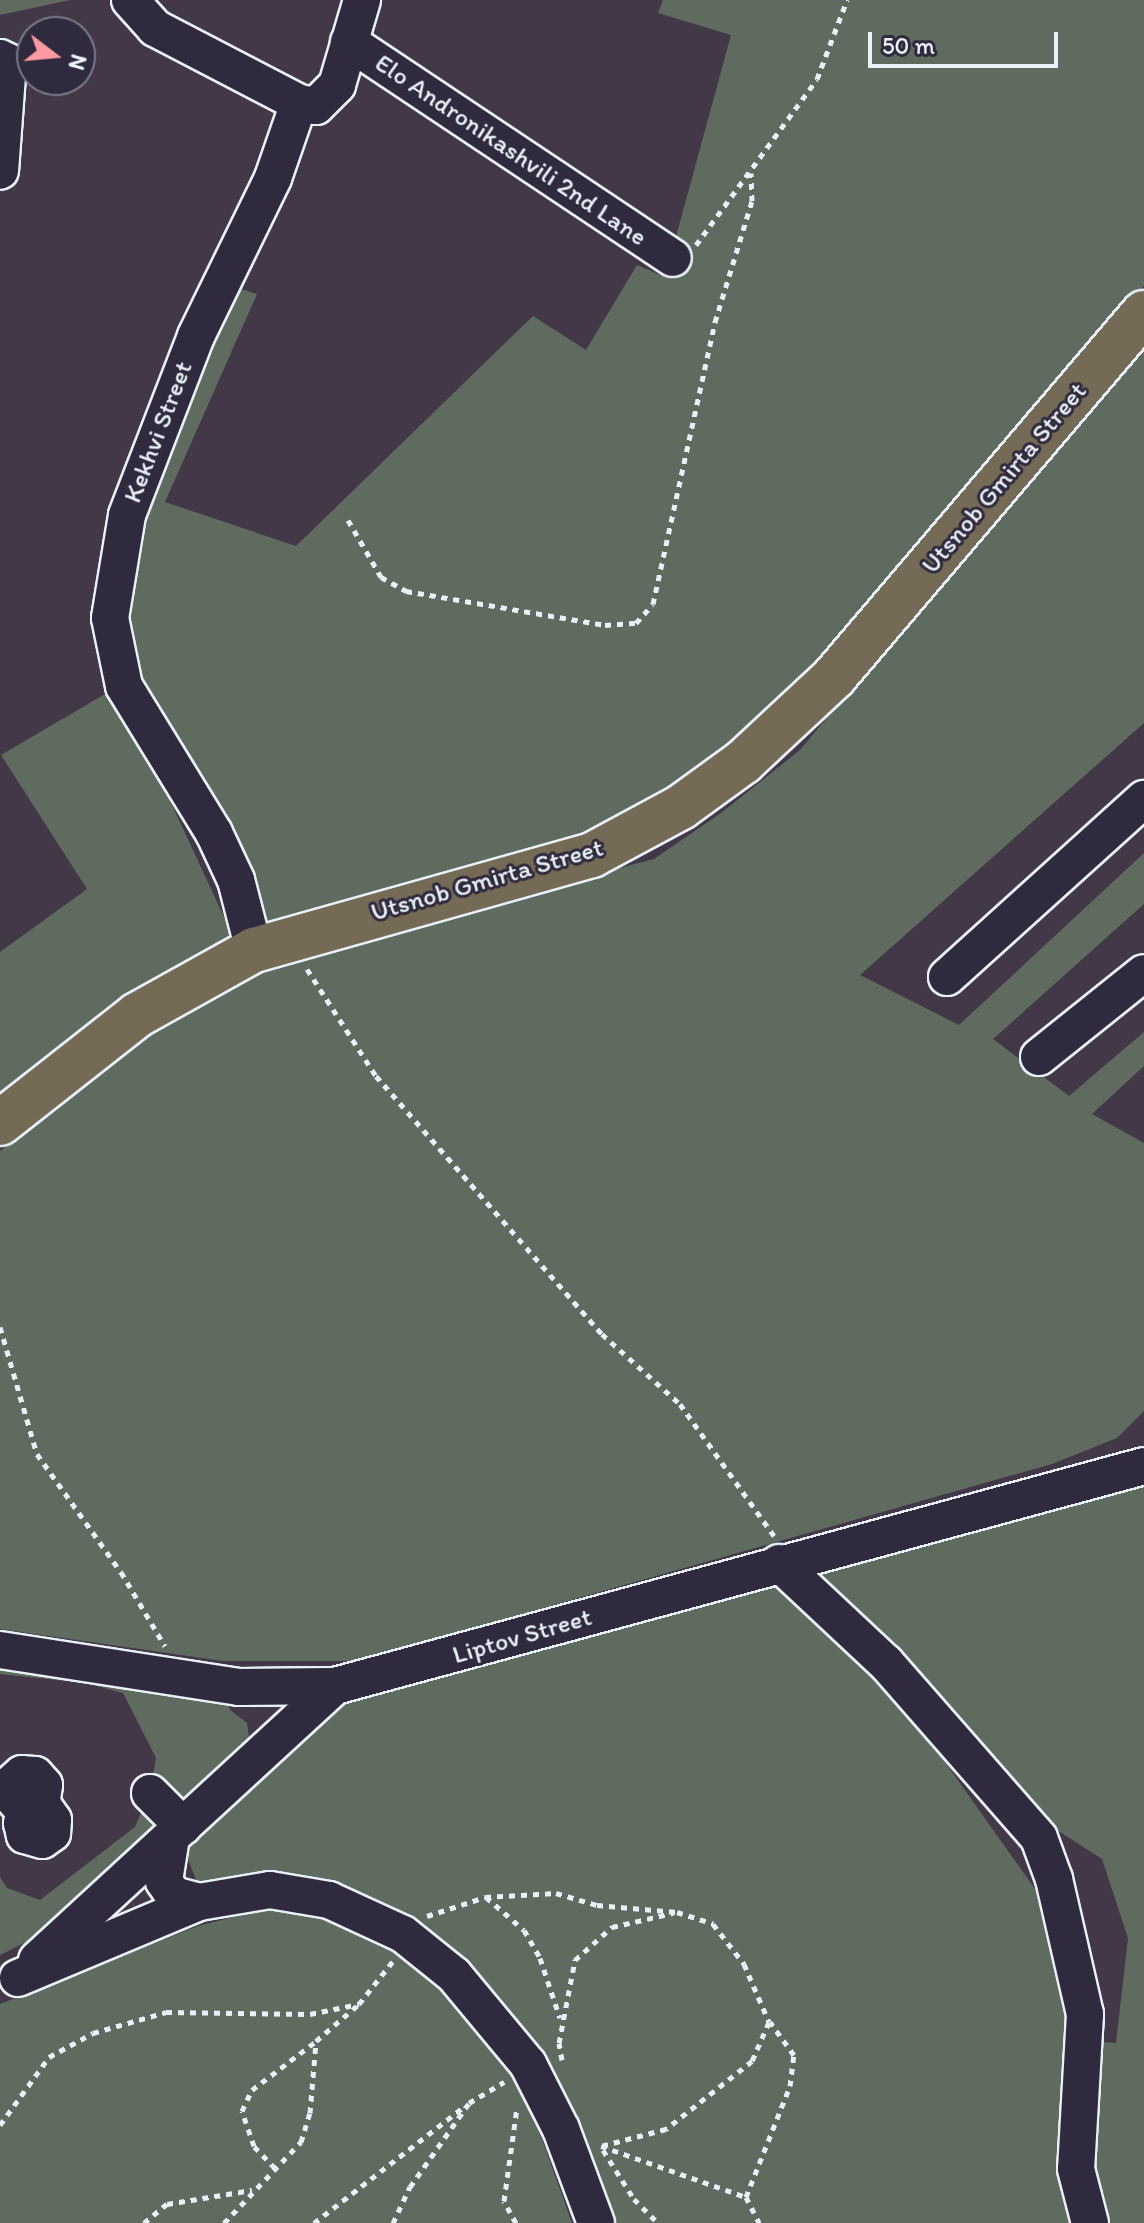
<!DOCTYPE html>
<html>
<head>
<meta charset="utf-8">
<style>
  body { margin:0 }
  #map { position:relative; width:1144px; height:2223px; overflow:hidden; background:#433848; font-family:Itim,sans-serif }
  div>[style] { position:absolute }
  .green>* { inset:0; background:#606b60 }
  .path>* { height:5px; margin-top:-2.5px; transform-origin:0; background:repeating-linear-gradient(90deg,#e8f1f8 0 6px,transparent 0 12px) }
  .roads { filter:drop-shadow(2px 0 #e8f1f8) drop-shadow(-2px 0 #e8f1f8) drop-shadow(0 2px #e8f1f8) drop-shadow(0 -2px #e8f1f8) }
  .minor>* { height:36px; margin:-18px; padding:0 18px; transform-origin:18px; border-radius:18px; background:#2f2a3d }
  .major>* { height:44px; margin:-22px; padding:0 22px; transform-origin:22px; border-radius:22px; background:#756a55 }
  span { translate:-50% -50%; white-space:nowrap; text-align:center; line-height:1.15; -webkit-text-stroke:6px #2f2a3d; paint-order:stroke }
  .street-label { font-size:26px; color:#e8f1f8 }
  .north { position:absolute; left:16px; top:16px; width:80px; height:80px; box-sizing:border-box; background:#2f2a3d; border:2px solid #797a88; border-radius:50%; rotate:106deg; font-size:22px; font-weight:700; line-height:32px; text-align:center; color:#e8f1f8 }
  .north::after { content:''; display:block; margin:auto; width:28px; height:36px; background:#ff9aa2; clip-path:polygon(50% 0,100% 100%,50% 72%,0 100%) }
  .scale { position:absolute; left:868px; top:32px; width:190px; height:36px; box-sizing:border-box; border:4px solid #e8f1f8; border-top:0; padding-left:10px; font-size:24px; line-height:28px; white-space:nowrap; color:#e8f1f8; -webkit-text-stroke:6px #2f2a3d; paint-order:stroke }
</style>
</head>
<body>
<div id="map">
  <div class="green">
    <i style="clip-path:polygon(0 0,70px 0,0 15px)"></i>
    <i style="clip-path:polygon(663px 0,1144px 0,1144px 286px,869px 617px,702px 771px,591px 836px,428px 876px,259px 929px,148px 709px,121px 623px,136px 526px,235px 287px,257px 294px,165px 502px,296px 546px,533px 316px,586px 350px,637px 265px,665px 277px,731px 35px,658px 13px)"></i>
    <i style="clip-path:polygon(1144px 337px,1144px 723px,860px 975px,959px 1025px,1144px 853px,1144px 904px,993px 1039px,1069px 1096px,1144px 1032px,1144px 1066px,1092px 1114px,1144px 1143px,1144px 1411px,1117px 1438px,1052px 1464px,356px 1661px,223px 1661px,0 1629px,0 1151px,181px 1012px,294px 952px,654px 859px,721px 813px,800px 750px)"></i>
    <i style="clip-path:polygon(117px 687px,232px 934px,0 1108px,0 952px,87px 889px,1px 755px)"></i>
    <i style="clip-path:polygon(1144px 1483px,1144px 2223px,611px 2223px,555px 2084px,486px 1981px,410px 1919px,199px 1888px,184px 1848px,346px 1699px,768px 1577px,894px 1690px,1045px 1903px,1070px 2040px,1116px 2043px,1128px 1938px,1102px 1859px,1043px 1821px,815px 1580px,819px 1568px)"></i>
    <i style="clip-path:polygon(0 1664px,228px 1700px,230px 1710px,247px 1723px,249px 1737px,42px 1934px,0 1955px,0 1877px,7px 1888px,40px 1900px,135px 1827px,150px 1793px,156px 1758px,123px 1693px,86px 1683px,0 1674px)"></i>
    <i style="clip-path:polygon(280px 1905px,326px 1914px,417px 1963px,480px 2027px,527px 2097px,572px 2223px,0 2223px,0 2004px,198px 1926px)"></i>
  </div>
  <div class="path">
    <i style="left:696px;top:245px;width:205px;rotate:-53.9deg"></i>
    <i style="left:817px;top:79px;width:85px;rotate:-69.2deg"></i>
    <i style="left:348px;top:520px;width:66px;rotate:59.9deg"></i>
    <i style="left:381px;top:577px;width:29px;rotate:29deg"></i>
    <i style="left:406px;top:591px;width:202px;rotate:9.7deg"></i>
    <i style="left:605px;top:625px;width:31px;rotate:-4deg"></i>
    <i style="left:636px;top:623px;width:25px;rotate:-48deg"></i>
    <i style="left:653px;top:604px;width:289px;rotate:-77.6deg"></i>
    <i style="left:715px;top:322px;width:127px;rotate:-73deg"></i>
    <i style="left:752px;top:201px;width:28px;rotate:-92deg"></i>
    <i style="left:307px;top:969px;width:127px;rotate:57.2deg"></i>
    <i style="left:376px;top:1076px;width:343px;rotate:48.8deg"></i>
    <i style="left:602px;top:1334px;width:105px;rotate:41.9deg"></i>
    <i style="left:680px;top:1404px;width:162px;rotate:54.5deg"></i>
    <i style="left:0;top:1327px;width:132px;rotate:73.8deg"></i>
    <i style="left:37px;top:1454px;width:145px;rotate:54.6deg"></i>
    <i style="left:121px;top:1572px;width:86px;rotate:59.3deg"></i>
    <i style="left:486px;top:1897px;width:50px;rotate:41deg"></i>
    <i style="left:524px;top:1930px;width:32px;rotate:60deg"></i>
    <i style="left:540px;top:1958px;width:63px;rotate:71.6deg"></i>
    <i style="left:427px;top:1916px;width:61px;rotate:-18.1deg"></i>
    <i style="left:485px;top:1897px;width:71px;rotate:-3.2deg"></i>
    <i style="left:556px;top:1893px;width:43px;rotate:16.3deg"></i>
    <i style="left:597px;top:1905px;width:80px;rotate:5deg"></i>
    <i style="left:677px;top:1912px;width:38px;rotate:18deg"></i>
    <i style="left:713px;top:1924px;width:51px;rotate:52.2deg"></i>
    <i style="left:744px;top:1964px;width:63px;rotate:66.7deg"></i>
    <i style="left:769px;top:2022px;width:43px;rotate:113.6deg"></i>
    <i style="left:752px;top:2061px;width:110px;rotate:141.7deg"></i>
    <i style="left:666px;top:2129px;width:67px;rotate:165.3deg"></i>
    <i style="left:562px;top:2060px;width:17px;rotate:-100deg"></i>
    <i style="left:559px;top:2043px;width:85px;rotate:-79.1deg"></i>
    <i style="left:575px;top:1960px;width:50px;rotate:-41.7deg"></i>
    <i style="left:612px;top:1927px;width:63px;rotate:-12.9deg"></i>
    <i style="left:0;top:2125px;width:84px;rotate:-54.2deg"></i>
    <i style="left:49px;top:2057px;width:50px;rotate:-28.6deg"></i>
    <i style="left:93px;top:2033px;width:76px;rotate:-16deg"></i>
    <i style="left:166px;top:2012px;width:144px;rotate:0.8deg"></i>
    <i style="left:310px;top:2014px;width:50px;rotate:-11.5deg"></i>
    <i style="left:601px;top:2146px;width:154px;rotate:19.4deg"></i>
    <i style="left:746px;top:2197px;width:29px;rotate:63deg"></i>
    <i style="left:603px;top:2150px;width:58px;rotate:57.7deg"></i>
    <i style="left:634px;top:2199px;width:34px;rotate:45deg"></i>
    <i style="left:275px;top:2168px;width:30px;rotate:-134deg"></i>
    <i style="left:254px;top:2146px;width:37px;rotate:-109deg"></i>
    <i style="left:242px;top:2111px;width:23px;rotate:-65deg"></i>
    <i style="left:252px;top:2090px;width:79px;rotate:-37.3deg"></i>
    <i style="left:746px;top:2197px;width:119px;rotate:-68.4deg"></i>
    <i style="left:790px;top:2086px;width:31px;rotate:-83deg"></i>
    <i style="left:794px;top:2055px;width:41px;rotate:-126deg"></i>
    <i style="left:144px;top:2223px;width:30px;rotate:-40deg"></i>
    <i style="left:167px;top:2204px;width:86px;rotate:-9.4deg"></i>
    <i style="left:224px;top:2223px;width:112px;rotate:-46.5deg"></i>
    <i style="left:301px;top:2142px;width:30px;rotate:-73deg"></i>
    <i style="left:310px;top:2113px;width:72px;rotate:-85.2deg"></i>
    <i style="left:316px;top:2041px;width:57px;rotate:-40.7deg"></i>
    <i style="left:359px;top:2004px;width:55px;rotate:-51.7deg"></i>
    <i style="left:314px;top:2223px;width:191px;rotate:-37.8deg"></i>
    <i style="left:393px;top:2223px;width:40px;rotate:-65deg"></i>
    <i style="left:410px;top:2187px;width:103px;rotate:-54.9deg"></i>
    <i style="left:469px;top:2103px;width:41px;rotate:-31deg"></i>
    <i style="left:516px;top:2223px;width:25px;rotate:-119deg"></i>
    <i style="left:504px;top:2201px;width:95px;rotate:-82.1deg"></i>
  </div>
  <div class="roads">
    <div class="minor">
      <i style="left:130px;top:0;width:38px;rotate:48deg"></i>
      <i style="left:155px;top:28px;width:162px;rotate:27.5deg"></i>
      <i style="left:299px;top:103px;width:17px;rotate:10deg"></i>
      <i style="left:316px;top:106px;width:30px;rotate:-45deg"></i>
      <i style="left:337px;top:85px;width:89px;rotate:-73.6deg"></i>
      <i style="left:349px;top:42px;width:389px;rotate:33.7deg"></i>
      <i style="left:0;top:58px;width:9px;rotate:27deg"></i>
      <i style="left:8px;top:62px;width:109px;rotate:94.2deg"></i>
      <i style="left:254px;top:950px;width:72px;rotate:-104.4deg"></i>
      <i style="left:236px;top:880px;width:52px;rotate:-115.1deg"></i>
      <i style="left:214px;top:833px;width:172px;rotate:-121.5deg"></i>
      <i style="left:124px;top:686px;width:69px;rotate:-101.6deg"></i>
      <i style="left:110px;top:618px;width:104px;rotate:-80.6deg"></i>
      <i style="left:127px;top:515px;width:192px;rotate:-68.9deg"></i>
      <i style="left:196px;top:336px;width:176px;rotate:-64deg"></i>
      <i style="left:273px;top:178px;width:79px;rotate:-70.9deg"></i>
      <i style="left:947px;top:977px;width:266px;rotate:-42.1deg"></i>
      <i style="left:1039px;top:1057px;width:134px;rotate:-38.7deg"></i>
      <i style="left:779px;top:1563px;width:146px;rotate:43.1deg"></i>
      <i style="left:886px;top:1663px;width:232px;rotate:48.8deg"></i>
      <i style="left:1039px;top:1838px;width:44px;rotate:69.9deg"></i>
      <i style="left:1054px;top:1879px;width:139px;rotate:77.1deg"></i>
      <i style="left:1085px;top:2014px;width:155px;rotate:93.3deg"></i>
      <i style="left:1076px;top:2169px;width:56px;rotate:75.5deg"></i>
      <i style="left:0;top:1650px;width:242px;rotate:8.8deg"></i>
      <i style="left:239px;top:1687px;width:96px;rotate:-0.6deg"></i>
      <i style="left:335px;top:1686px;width:838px;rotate:-15.21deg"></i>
      <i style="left:150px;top:1793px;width:47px;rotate:45deg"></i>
      <i style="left:33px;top:1808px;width:13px;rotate:9deg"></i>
      <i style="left:46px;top:1810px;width:12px;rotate:55deg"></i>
      <i style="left:53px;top:1820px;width:13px;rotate:94deg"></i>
      <i style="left:52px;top:1833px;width:12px;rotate:145deg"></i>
      <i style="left:42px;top:1840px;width:18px;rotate:-164deg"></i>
      <i style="left:25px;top:1835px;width:12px;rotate:-104deg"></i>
      <i style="left:22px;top:1823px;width:12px;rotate:-66deg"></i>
      <i style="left:27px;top:1812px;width:7px;rotate:-34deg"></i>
      <i style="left:33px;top:1808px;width:13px;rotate:-45deg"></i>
      <i style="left:42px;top:1799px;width:14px;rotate:-82deg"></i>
      <i style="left:44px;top:1785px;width:13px;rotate:-132deg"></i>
      <i style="left:35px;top:1775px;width:13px;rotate:-176deg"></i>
      <i style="left:22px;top:1774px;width:13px;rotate:138deg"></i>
      <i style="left:12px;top:1783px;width:13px;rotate:94deg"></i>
      <i style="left:11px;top:1796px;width:13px;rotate:48deg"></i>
      <i style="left:20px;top:1806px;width:13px;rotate:9deg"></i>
      <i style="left:171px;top:1837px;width:45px;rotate:99deg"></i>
      <i style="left:164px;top:1881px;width:17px;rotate:57deg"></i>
      <i style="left:173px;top:1895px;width:27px;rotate:15deg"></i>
      <i style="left:37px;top:1960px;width:405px;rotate:-42.6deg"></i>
      <i style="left:18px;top:1978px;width:196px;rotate:-22.8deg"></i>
      <i style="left:199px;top:1902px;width:72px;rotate:-9.6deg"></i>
      <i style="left:270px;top:1890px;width:60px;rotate:9.6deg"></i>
      <i style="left:329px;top:1900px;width:81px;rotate:24.7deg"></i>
      <i style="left:403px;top:1934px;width:65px;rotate:38.8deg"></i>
      <i style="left:454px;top:1975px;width:116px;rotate:50.3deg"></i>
      <i style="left:528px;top:2064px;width:73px;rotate:63.1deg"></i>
      <i style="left:561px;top:2129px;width:100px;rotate:69.6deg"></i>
    </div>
    <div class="major">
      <i style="left:0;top:1123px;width:174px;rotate:-38.2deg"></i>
      <i style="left:137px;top:1015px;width:134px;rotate:-29.1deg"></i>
      <i style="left:254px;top:950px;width:351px;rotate:-15.7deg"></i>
      <i style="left:592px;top:855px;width:101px;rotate:-28.3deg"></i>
      <i style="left:681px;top:807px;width:77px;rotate:-36deg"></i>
      <i style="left:743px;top:762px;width:125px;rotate:-43deg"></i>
      <i style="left:834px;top:677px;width:478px;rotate:-49.6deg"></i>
    </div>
  </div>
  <div class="street-label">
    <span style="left:511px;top:150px;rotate:34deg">Elo Andronikashvili 2nd Lane</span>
    <span style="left:158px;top:432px;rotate:-69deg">Kekhvi Street</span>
    <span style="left:1004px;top:478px;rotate:-50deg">Utsnob Gmirta Street</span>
    <span style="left:487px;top:880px;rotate:-16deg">Utsnob Gmirta Street</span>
    <span style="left:522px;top:1636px;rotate:-16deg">Liptov Street</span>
  </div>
  <div class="north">N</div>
  <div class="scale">50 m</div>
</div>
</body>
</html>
